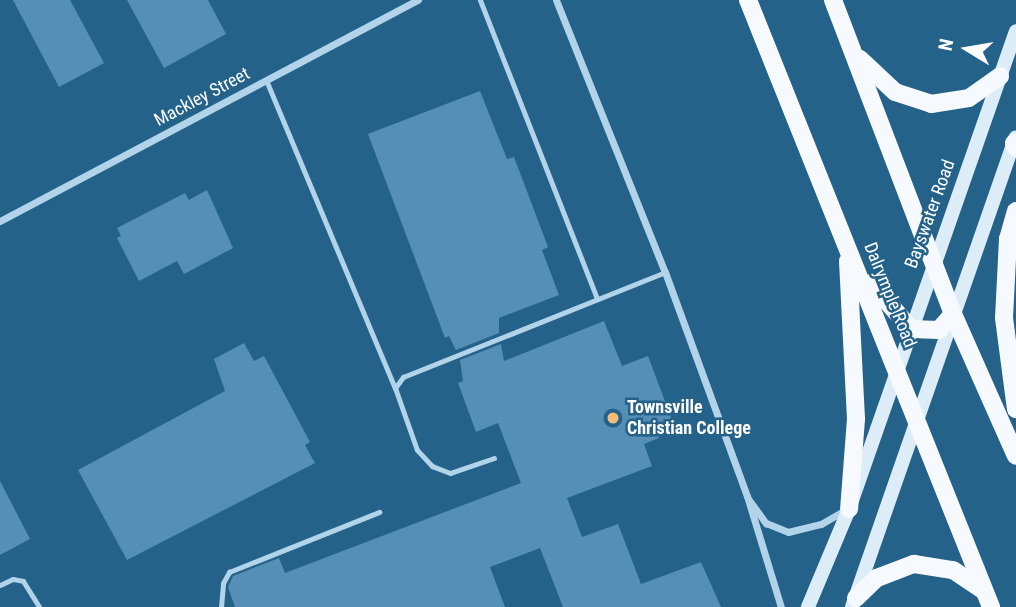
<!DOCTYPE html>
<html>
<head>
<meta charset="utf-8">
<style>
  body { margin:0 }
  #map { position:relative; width:1016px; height:607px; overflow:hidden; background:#25628a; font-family:"Roboto Condensed",sans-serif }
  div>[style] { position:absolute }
  .building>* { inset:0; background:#558fb5 }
  .lane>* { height:5px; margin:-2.5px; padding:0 2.5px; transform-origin:2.5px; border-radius:2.5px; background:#b2d4ea }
  .street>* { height:7px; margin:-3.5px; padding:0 3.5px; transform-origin:3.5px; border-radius:3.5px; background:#b2d4ea }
  .secondary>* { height:14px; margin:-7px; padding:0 7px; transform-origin:7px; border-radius:7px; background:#ddedf8 }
  .primary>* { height:18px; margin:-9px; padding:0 9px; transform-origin:9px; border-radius:9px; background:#f6fafe }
  .dots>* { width:19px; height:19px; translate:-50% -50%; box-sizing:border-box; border:4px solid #25628a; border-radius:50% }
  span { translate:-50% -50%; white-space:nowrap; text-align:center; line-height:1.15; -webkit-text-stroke:5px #25628a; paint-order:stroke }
  .street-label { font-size:18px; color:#fff }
  .poi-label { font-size:18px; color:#fff; font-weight:700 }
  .left { translate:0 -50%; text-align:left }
  .north { position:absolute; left:932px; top:14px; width:70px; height:70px; -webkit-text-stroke:5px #25628a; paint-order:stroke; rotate:281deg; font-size:19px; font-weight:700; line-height:28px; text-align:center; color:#fff }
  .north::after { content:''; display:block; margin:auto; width:24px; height:32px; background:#fff; clip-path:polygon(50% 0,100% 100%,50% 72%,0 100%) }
</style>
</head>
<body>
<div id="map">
  <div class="building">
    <i style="clip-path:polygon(13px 0,70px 0,104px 63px,59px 87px)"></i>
    <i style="clip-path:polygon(127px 0,208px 0,226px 34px,164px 68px)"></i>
    <i style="clip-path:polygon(480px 91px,507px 159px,514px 157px,548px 247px,542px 250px,559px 295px,499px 318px,499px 333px,456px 350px,449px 336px,445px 338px,368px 134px)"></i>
    <i style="clip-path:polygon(207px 190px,233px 248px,184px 274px,177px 261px,139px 281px,117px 238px,121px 236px,117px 228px,185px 193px,189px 200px)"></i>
    <i style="clip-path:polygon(604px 321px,622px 366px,648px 356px,672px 420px,655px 426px,659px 438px,644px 444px,652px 466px,567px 498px,582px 537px,618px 524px,641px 584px,701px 562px,721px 607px,563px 607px,540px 548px,490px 567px,505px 607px,235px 607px,228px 587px,233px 576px,279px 558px,285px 573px,521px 483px,498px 423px,476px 432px,458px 383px,463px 381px,460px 360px,501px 344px,504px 361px)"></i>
    <i style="clip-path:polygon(244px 343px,254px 361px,264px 356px,310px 442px,305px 445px,315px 463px,127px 560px,78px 470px,225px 391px,214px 359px)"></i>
    <i style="clip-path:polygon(0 481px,30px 539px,0 555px)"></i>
  </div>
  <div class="lane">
    <i style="left:480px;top:0;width:321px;rotate:68.6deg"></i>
    <i style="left:266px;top:80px;width:334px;rotate:67.3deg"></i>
    <i style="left:494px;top:458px;width:46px;rotate:161.2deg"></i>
    <i style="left:450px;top:473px;width:19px;rotate:-159deg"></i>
    <i style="left:432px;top:466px;width:22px;rotate:-133deg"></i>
    <i style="left:417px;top:450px;width:66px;rotate:-109.5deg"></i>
    <i style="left:395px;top:388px;width:14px;rotate:-54deg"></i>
    <i style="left:403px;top:377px;width:282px;rotate:-21.8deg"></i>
    <i style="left:0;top:585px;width:14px;rotate:-25deg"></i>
    <i style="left:13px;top:579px;width:10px;rotate:11deg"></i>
    <i style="left:23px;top:581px;width:31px;rotate:58deg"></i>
    <i style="left:221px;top:607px;width:24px;rotate:-85deg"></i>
    <i style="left:223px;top:583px;width:13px;rotate:-61deg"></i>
    <i style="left:229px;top:572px;width:162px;rotate:-21.8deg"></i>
  </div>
  <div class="street">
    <i style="left:556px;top:0;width:293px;rotate:68.2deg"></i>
    <i style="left:665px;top:272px;width:239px;rotate:69.9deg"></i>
    <i style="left:747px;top:496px;width:116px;rotate:73deg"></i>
    <i style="left:0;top:221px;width:473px;rotate:-27.9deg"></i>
    <i style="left:749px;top:500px;width:29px;rotate:54deg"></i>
    <i style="left:766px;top:523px;width:24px;rotate:22deg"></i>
    <i style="left:788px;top:532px;width:34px;rotate:-14deg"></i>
    <i style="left:821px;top:524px;width:30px;rotate:-30deg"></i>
  </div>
  <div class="secondary">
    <i style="left:808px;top:607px;width:106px;rotate:-67.3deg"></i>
    <i style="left:849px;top:509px;width:506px;rotate:-70.74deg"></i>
    <i style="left:852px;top:607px;width:497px;rotate:-70.8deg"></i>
  </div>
  <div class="primary">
    <i style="left:748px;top:0;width:654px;rotate:68.18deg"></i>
    <i style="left:833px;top:0;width:336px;rotate:69.1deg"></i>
    <i style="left:953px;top:314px;width:155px;rotate:66.1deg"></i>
    <i style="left:860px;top:59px;width:48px;rotate:43.3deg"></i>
    <i style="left:895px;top:92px;width:38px;rotate:18deg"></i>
    <i style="left:931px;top:104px;width:38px;rotate:-9deg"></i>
    <i style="left:969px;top:98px;width:38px;rotate:-35deg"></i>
    <i style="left:1014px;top:143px;width:5px;rotate:68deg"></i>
    <i style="left:1016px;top:211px;width:29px;rotate:106deg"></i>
    <i style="left:1008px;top:239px;width:79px;rotate:92.9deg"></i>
    <i style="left:1004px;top:318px;width:92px;rotate:82.5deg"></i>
    <i style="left:848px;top:261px;width:158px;rotate:87.1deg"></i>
    <i style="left:856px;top:419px;width:90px;rotate:94.4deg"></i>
    <i style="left:871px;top:283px;width:61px;rotate:49deg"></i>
    <i style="left:911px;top:329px;width:28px;rotate:2deg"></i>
    <i style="left:939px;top:330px;width:21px;rotate:-49deg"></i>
    <i style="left:856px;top:598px;width:29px;rotate:-44deg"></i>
    <i style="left:877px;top:578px;width:40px;rotate:-21deg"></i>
    <i style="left:914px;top:564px;width:39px;rotate:9deg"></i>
    <i style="left:953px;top:570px;width:36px;rotate:34deg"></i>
  </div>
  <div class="dots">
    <i style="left:613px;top:418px;background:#f4bb76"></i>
  </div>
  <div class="street-label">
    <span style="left:202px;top:97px;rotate:-28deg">Mackley Street</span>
    <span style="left:930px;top:214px;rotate:-70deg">Bayswater Road</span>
    <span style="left:890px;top:295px;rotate:68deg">Dalrymple Road</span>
  </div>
  <div class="poi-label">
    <span class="left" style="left:627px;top:418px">Townsville<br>Christian College</span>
  </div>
  <div class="north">N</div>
</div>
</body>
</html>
